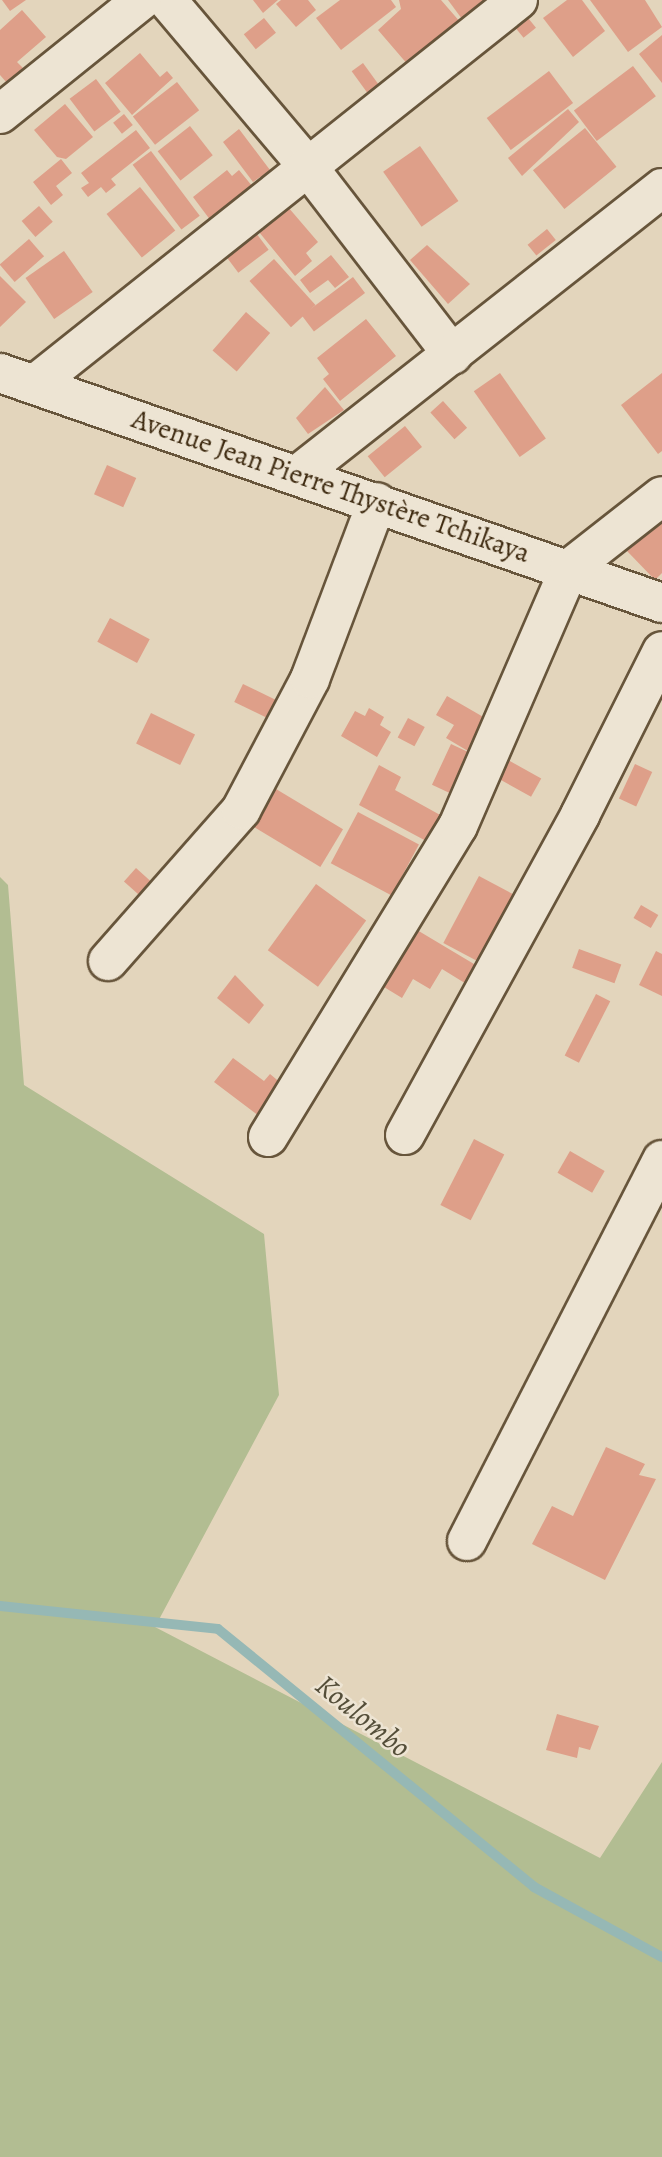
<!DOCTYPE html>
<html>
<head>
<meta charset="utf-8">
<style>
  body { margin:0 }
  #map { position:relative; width:662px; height:2157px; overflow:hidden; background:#e3d5bc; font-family:Alegreya,serif }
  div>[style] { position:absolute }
  .green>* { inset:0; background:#b2bd92 }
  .stream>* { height:10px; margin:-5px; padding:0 5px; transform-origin:5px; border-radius:5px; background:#96b8b5 }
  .building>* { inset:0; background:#de9f89; transform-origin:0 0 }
  .roads { filter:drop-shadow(2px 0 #67553b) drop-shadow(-2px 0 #67553b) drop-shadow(0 2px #67553b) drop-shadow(0 -2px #67553b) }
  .minor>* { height:38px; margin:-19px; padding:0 19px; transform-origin:19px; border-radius:19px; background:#ede4d3 }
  span { translate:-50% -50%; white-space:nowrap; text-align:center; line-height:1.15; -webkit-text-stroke:5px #ede4d3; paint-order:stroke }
  .street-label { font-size:28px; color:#3e2a10 }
  .water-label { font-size:30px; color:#544e39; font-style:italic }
</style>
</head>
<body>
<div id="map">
  <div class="green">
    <i style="clip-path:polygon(0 877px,8px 885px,24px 1085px,264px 1234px,279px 1395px,155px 1627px,600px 1858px,662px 1762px,662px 2157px,0 2157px)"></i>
  </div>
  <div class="stream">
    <i style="left:0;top:1606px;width:219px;rotate:6deg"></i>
    <i style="left:218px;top:1629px;width:408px;rotate:39.2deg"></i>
    <i style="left:534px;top:1887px;width:146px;rotate:28.7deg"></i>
  </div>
  <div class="building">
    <i style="clip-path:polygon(2px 0,26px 0,10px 11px)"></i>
    <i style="clip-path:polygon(253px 0,278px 0,263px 13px)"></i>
    <i style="clip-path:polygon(281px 0,308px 0,316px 10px,296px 27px,276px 4px)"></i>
    <i style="clip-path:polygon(340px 0,391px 0,396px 7px,341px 50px,316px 18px)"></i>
    <i style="clip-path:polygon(399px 0,441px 0,461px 23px,409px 66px,378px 30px,401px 9px)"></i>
    <i style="clip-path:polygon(448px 0,485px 0,462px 19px)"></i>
    <i style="clip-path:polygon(567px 0,582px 0,605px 31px,573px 57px,543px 18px)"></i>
    <i style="clip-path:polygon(590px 0,645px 0,662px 27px,628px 52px)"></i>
    <i style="clip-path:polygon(22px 10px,46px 37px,17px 62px,23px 68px,7px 83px,0 75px,0 30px)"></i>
    <i style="left:524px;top:13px;width:19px;height:16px;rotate:51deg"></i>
    <i style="left:264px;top:18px;width:19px;height:26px;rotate:51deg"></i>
    <i style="clip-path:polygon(662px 35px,662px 83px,639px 54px)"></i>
    <i style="clip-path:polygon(140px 53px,160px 77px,167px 71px,173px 78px,132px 115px,105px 83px)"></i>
    <i style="left:363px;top:63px;width:29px;height:14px;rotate:54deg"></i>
    <i style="left:633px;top:66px;width:38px;height:74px;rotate:53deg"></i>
    <i style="left:549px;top:71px;width:40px;height:78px;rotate:53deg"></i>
    <i style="left:96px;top:79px;width:41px;height:33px;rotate:53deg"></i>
    <i style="left:177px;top:82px;width:36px;height:56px;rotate:52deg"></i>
    <i style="clip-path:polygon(65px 104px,93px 137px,66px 159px,57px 157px,34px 130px)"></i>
    <i style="clip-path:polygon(568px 109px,579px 122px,522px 176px,508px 158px)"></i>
    <i style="left:124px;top:114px;width:14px;height:14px;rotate:51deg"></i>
    <i style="left:190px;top:126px;width:37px;height:41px;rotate:52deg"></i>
    <i style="left:585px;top:128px;width:50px;height:67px;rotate:51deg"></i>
    <i style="clip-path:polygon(239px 129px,276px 178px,267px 186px,260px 177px,253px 182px,223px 142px)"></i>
    <i style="clip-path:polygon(136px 130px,150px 148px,111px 179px,116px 185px,106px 193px,101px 187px,88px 197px,81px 188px,89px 183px,81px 173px)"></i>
    <i style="left:420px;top:146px;width:67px;height:45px;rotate:55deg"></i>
    <i style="left:151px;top:151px;width:81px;height:23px;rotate:53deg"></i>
    <i style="clip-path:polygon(61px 159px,72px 173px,56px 186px,63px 195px,51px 205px,33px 182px)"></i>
    <i style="clip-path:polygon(227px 170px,232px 176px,239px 170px,257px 192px,214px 225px,193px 197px)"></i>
    <i style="left:140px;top:187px;width:56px;height:43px;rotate:51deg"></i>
    <i style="left:39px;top:206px;width:21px;height:23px;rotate:49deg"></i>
    <i style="clip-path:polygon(288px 207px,318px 242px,306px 253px,312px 261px,295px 276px,259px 232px)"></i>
    <i style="left:253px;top:229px;width:26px;height:38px;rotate:53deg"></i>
    <i style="left:547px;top:229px;width:14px;height:25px;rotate:51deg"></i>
    <i style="left:29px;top:239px;width:23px;height:39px;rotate:49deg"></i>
    <i style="clip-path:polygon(427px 245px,470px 284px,448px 304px,410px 260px)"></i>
    <i style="left:64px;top:251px;width:50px;height:47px;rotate:55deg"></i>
    <i style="clip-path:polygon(331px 255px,349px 277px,335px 288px,328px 280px,310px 293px,300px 280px)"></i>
    <i style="left:274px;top:259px;width:62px;height:33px;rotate:48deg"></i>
    <i style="clip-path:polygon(0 276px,26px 302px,0 327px)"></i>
    <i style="left:353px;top:277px;width:20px;height:64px;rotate:53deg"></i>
    <i style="left:246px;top:312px;width:32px;height:51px;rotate:41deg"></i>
    <i style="clip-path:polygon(366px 319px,396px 356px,340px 401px,323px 379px,329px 374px,317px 358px)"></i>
    <i style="left:500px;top:373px;width:80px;height:32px;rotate:55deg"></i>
    <i style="clip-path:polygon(662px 373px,662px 451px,658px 454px,621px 405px)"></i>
    <i style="clip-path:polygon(325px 387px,344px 410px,308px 434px,296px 418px)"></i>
    <i style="left:443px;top:401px;width:36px;height:17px;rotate:48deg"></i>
    <i style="left:405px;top:426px;width:27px;height:48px;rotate:51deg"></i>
    <i style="left:107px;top:465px;width:32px;height:32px;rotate:24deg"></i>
    <i style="clip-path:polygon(662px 522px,662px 573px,655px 580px,627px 551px)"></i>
    <i style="left:110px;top:618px;width:45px;height:27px;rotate:28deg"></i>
    <i style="left:243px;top:684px;width:43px;height:20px;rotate:26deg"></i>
    <i style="clip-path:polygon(447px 696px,492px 722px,473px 754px,446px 738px,454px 725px,436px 715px)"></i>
    <i style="clip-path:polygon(369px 708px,384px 717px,380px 725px,391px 732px,377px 757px,341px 736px,355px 711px,365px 716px)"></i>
    <i style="left:151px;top:713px;width:49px;height:34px;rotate:26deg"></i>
    <i style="left:408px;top:718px;width:19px;height:22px;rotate:28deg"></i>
    <i style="left:451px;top:744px;width:23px;height:45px;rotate:25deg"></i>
    <i style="left:508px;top:760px;width:38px;height:21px;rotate:29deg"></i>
    <i style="left:635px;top:764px;width:19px;height:38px;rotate:25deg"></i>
    <i style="clip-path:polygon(379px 765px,401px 777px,395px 790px,442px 816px,428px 842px,359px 805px)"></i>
    <i style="left:271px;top:786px;width:84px;height:44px;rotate:31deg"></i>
    <i style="left:358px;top:812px;width:69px;height:58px;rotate:28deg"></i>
    <i style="left:136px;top:868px;width:28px;height:18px;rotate:42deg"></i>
    <i style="left:479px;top:876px;width:57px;height:76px;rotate:28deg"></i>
    <i style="left:316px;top:884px;width:62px;height:82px;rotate:36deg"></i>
    <i style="left:641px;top:905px;width:20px;height:15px;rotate:30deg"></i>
    <i style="clip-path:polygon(412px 927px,479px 967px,468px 985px,442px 969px,430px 989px,413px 979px,402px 998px,379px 984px)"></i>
    <i style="left:579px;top:949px;width:45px;height:20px;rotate:20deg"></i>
    <i style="clip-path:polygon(656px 951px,662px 954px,662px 996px,639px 985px)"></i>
    <i style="clip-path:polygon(235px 975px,264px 1005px,249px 1024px,217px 998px)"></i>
    <i style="left:596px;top:994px;width:16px;height:69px;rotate:27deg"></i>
    <i style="clip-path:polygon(233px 1058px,264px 1081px,270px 1074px,282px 1084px,259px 1116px,214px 1082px)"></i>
    <i style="left:474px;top:1139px;width:34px;height:74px;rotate:27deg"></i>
    <i style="left:570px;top:1151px;width:40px;height:25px;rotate:30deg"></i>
    <i style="clip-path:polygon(606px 1447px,645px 1464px,639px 1475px,656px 1479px,605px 1580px,532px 1544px,552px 1506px,573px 1516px)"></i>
    <i style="clip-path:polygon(557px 1714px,599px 1726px,590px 1750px,579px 1747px,577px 1758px,546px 1750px)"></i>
  </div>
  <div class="roads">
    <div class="minor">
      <i style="left:167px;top:0;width:219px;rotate:49.8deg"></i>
      <i style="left:308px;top:167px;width:237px;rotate:52.4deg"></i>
      <i style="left:0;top:114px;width:182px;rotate:-38.8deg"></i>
      <i style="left:0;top:373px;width:701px;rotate:19.16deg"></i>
      <i style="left:35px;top:384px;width:617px;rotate:-38.49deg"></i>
      <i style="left:300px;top:473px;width:461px;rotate:-38.2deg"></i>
      <i style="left:108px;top:961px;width:201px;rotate:-48.6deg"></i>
      <i style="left:241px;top:810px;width:148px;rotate:-62.2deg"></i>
      <i style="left:310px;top:679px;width:189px;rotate:-69.3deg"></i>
      <i style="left:405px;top:1135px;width:365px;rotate:-61.3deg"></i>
      <i style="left:580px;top:815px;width:183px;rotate:-63.4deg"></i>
      <i style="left:268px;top:1137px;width:364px;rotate:-58.6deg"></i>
      <i style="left:458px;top:826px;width:280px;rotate:-66.6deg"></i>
      <i style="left:569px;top:569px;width:118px;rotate:-38.1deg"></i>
      <i style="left:467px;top:1541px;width:428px;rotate:-62.9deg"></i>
    </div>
  </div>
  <div class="street-label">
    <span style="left:331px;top:486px;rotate:19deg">Avenue Jean Pierre Thystère Tchikaya</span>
  </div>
  <div class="water-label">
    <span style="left:363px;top:1716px;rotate:39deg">Koulombo</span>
  </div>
</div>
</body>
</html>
